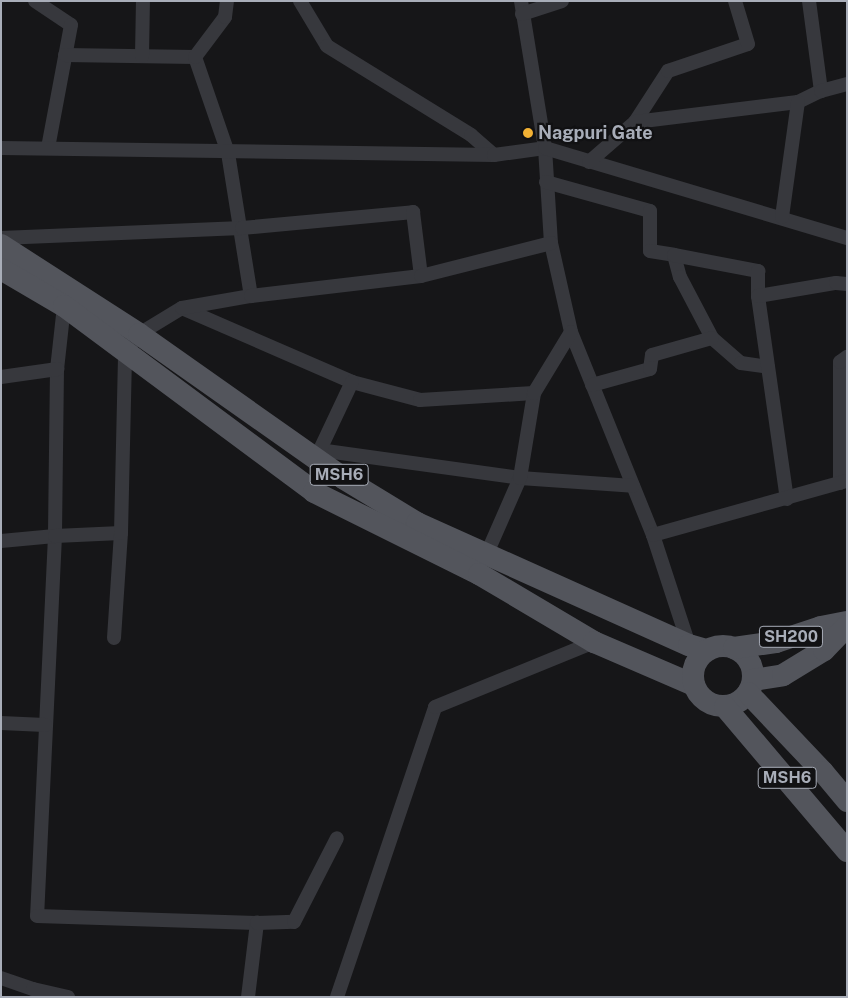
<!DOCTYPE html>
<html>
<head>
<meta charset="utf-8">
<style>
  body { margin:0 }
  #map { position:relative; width:848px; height:998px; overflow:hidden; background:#161618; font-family:"Public Sans",sans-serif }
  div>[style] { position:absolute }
  .minor>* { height:14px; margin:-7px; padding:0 7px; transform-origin:7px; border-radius:7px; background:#37383d }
  .primary>* { height:22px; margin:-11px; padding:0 11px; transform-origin:11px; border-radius:11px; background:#53555c }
  .primary>.ring { margin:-11px; padding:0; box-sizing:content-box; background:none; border:22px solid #53555c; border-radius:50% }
  .dots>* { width:14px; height:14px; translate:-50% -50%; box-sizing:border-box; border:2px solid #111113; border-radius:50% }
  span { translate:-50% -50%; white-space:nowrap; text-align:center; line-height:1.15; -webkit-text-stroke:4.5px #111113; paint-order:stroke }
  .shield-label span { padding:1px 4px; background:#111113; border:1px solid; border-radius:4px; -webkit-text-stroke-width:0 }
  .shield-label { font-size:16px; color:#a8adb8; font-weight:700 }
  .poi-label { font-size:18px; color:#a8adb8; font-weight:700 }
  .left { translate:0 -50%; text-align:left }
  .frame { position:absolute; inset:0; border:2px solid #a8adb8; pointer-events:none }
</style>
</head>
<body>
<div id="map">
  <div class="minor">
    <i style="left:35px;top:1px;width:43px;rotate:33.7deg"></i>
    <i style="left:71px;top:25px;width:125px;rotate:100.6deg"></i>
    <i style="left:300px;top:1px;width:52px;rotate:59deg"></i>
    <i style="left:327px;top:46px;width:169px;rotate:31.7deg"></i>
    <i style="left:471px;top:135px;width:30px;rotate:41deg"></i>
    <i style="left:521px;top:1px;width:149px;rotate:80.7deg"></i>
    <i style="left:545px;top:148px;width:95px;rotate:86.4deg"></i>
    <i style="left:551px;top:243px;width:91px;rotate:77.3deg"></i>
    <i style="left:571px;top:332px;width:219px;rotate:68deg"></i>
    <i style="left:653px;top:535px;width:116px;rotate:71.9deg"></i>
    <i style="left:809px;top:1px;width:91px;rotate:82.4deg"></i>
    <i style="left:522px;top:14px;width:42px;rotate:-18deg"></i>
    <i style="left:65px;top:55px;width:130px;rotate:0.9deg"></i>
    <i style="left:195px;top:57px;width:102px;rotate:71deg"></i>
    <i style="left:228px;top:153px;width:145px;rotate:80.9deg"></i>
    <i style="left:142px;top:56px;width:55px;rotate:-89deg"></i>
    <i style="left:195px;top:57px;width:50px;rotate:-53.1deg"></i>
    <i style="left:225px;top:17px;width:16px;rotate:-83deg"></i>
    <i style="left:635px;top:122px;width:61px;rotate:-57.1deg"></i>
    <i style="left:668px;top:71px;width:84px;rotate:-18.6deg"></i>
    <i style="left:748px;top:44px;width:45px;rotate:-106.8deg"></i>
    <i style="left:1px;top:148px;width:493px;rotate:0.8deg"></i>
    <i style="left:494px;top:155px;width:51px;rotate:-7.8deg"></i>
    <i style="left:545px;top:148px;width:315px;rotate:16.6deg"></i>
    <i style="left:589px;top:162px;width:61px;rotate:-41deg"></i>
    <i style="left:635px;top:122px;width:164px;rotate:-7deg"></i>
    <i style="left:798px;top:102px;width:25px;rotate:-26deg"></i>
    <i style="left:821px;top:91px;width:27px;rotate:-15deg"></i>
    <i style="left:546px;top:182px;width:108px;rotate:15.6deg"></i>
    <i style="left:650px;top:211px;width:40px;rotate:90deg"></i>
    <i style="left:650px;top:251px;width:24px;rotate:9deg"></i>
    <i style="left:674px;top:255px;width:23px;rotate:75deg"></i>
    <i style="left:680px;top:277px;width:69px;rotate:62.3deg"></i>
    <i style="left:712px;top:338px;width:38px;rotate:41deg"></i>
    <i style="left:741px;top:363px;width:27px;rotate:8deg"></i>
    <i style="left:782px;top:217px;width:116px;rotate:-82.1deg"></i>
    <i style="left:1px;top:238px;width:241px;rotate:-2.4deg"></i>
    <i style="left:242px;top:228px;width:172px;rotate:-5.3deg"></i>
    <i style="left:413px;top:212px;width:64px;rotate:82.9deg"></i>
    <i style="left:674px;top:255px;width:86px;rotate:10.8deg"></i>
    <i style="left:758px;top:271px;width:25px;rotate:90deg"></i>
    <i style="left:758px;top:296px;width:205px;rotate:81.9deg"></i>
    <i style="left:758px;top:296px;width:79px;rotate:-9.5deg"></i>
    <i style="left:836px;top:283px;width:11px;rotate:5deg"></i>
    <i style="left:64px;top:306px;width:63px;rotate:96.3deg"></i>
    <i style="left:57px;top:369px;width:167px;rotate:90.7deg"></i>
    <i style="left:55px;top:536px;width:380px;rotate:92.7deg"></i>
    <i style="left:37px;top:916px;width:220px;rotate:1.8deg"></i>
    <i style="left:182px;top:308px;width:185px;rotate:23.5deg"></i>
    <i style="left:352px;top:382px;width:70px;rotate:14.8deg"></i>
    <i style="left:420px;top:400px;width:114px;rotate:-3.5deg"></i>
    <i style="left:1px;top:377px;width:57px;rotate:-8.1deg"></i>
    <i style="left:592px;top:385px;width:60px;rotate:-15.4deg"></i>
    <i style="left:650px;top:369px;width:14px;rotate:-82deg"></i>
    <i style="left:652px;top:355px;width:62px;rotate:-15.8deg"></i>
    <i style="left:319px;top:450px;width:203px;rotate:7.9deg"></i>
    <i style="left:520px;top:478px;width:113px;rotate:4deg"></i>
    <i style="left:317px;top:456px;width:82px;rotate:-64.7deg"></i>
    <i style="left:840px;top:483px;width:121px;rotate:-90deg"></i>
    <i style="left:840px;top:362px;width:9px;rotate:-36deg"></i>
    <i style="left:653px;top:535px;width:201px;rotate:-15.6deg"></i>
    <i style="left:1px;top:541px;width:54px;rotate:-5.3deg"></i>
    <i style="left:55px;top:536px;width:66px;rotate:-2.6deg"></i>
    <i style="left:484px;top:560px;width:90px;rotate:-66.3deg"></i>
    <i style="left:520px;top:478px;width:86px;rotate:-80.6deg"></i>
    <i style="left:534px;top:393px;width:71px;rotate:-58.8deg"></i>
    <i style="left:114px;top:638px;width:105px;rotate:-86.2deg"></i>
    <i style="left:121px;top:533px;width:181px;rotate:-88.7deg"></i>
    <i style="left:125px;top:352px;width:23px;rotate:-52deg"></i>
    <i style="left:139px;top:334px;width:50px;rotate:-31.2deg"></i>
    <i style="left:182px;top:308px;width:70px;rotate:-9.9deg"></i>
    <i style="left:251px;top:296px;width:171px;rotate:-6.7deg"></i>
    <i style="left:421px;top:276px;width:134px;rotate:-14.2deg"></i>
    <i style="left:1px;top:723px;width:44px;rotate:2.6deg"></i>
    <i style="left:1px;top:978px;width:34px;rotate:19deg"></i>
    <i style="left:33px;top:989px;width:36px;rotate:13deg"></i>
    <i style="left:248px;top:997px;width:75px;rotate:-83.1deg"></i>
    <i style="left:257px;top:923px;width:37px;rotate:-2deg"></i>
    <i style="left:294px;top:922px;width:94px;rotate:-62.9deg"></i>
    <i style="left:337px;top:997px;width:306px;rotate:-71.3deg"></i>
    <i style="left:435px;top:707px;width:172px;rotate:-22.2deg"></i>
  </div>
  <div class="primary">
    <i style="left:1px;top:245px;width:164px;rotate:32.8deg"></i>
    <i style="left:139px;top:334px;width:250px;rotate:35.2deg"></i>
    <i style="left:343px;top:478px;width:87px;rotate:31.3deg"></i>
    <i style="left:417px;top:523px;width:298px;rotate:24.2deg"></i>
    <i style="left:689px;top:645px;width:19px;rotate:16deg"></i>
    <i style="left:1px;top:269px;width:73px;rotate:30.4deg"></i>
    <i style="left:64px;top:306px;width:312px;rotate:36.6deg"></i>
    <i style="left:314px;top:492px;width:184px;rotate:26.4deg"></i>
    <i style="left:479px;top:574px;width:134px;rotate:30.6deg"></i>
    <i style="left:594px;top:642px;width:109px;rotate:23.3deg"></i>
    <i class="ring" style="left:693px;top:646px;width:38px;height:38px"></i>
    <i style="left:734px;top:648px;width:42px;rotate:-8.1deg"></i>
    <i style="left:776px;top:642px;width:47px;rotate:-18.4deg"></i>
    <i style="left:821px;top:627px;width:26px;rotate:-11deg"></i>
    <i style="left:753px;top:680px;width:30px;rotate:-9deg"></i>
    <i style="left:783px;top:675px;width:48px;rotate:-31.4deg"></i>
    <i style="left:824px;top:650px;width:33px;rotate:-46deg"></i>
    <i style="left:748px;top:693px;width:109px;rotate:46.5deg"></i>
    <i style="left:823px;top:772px;width:38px;rotate:50deg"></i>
    <i style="left:725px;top:707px;width:189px;rotate:49.7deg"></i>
  </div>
  <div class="dots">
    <i style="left:528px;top:133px;background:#f2b134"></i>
  </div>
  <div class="shield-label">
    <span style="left:339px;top:475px">MSH6</span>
    <span style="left:791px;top:637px">SH200</span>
    <span style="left:787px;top:778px">MSH6</span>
  </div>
  <div class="poi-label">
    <span class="left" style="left:538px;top:133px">Nagpuri Gate</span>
  </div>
  <div class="frame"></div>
</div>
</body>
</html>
